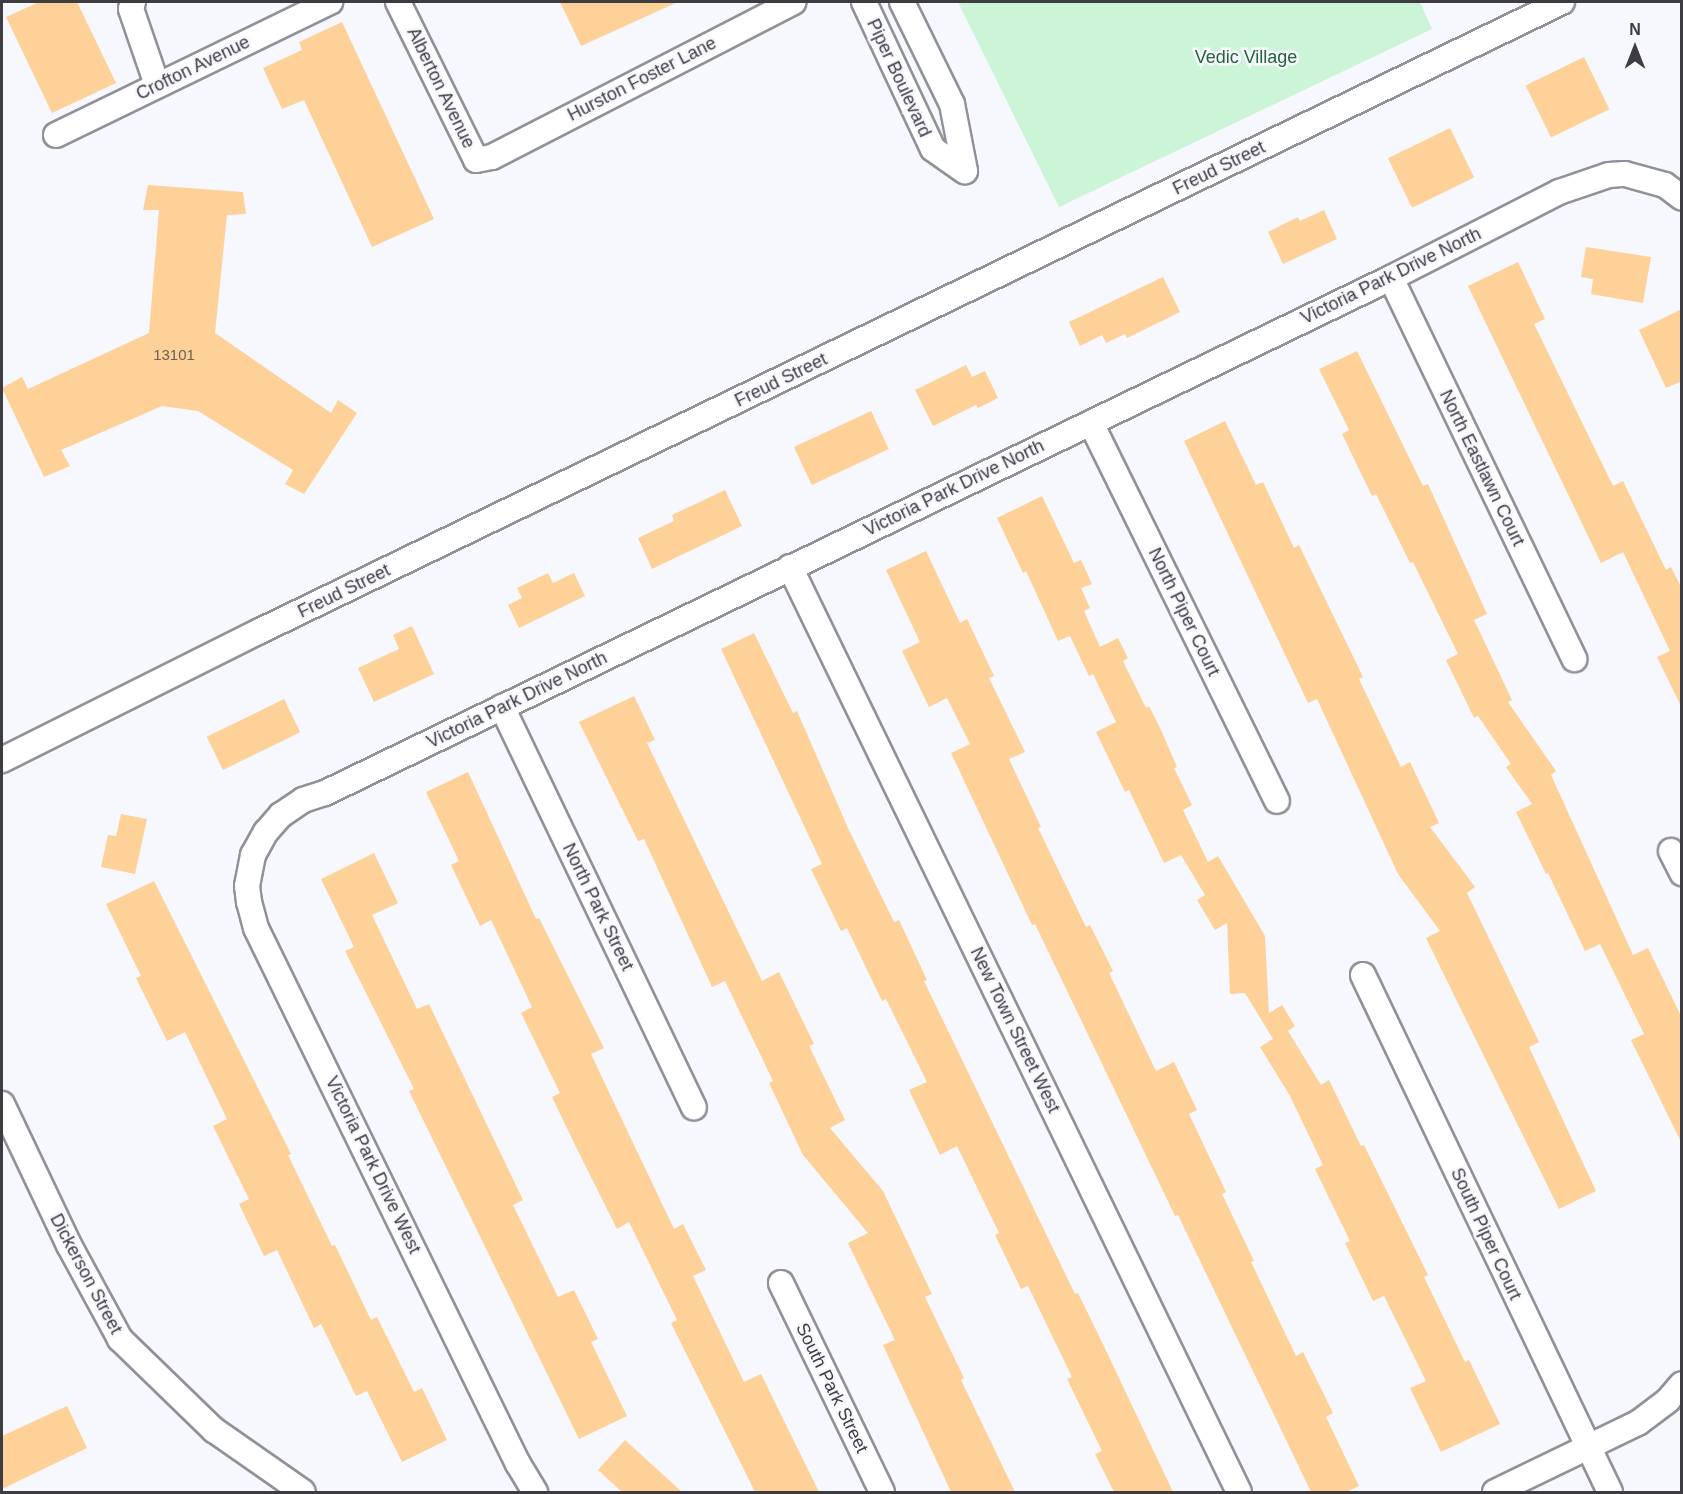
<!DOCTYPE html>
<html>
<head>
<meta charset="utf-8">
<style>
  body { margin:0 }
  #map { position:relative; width:1683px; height:1494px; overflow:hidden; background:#f7f7fe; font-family:Helvetica,sans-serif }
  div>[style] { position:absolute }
  .green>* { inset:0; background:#ccf5d7 }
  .building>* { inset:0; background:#fed198; transform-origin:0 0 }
  .roads { filter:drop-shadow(2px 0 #90919b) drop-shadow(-2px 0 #90919b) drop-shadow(0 2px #90919b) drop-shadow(0 -2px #90919b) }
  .minor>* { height:24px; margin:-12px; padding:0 12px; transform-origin:12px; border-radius:12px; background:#fff }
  span { translate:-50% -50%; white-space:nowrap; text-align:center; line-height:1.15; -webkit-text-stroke:5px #f7f7fe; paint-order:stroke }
  .number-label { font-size:15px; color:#6c6157 }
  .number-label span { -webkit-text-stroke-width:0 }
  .park-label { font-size:18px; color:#22653c }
  .street-label { font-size:18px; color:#3c3c41 }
  .frame { position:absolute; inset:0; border:3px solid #3c3c41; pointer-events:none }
  .north { position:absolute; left:1605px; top:18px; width:60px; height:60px; -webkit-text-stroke:4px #f7f7fe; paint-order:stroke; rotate:0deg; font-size:16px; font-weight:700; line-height:24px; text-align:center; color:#3c3c41 }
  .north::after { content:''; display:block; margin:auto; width:21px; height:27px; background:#3c3c41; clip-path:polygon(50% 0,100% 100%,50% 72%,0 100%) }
</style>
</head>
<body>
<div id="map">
  <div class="green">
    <i style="clip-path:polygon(958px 2px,1420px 2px,1432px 29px,1059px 207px)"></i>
  </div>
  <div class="building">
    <i style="clip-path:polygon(39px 2px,77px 2px,116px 83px,52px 113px,6px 17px)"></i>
    <i style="clip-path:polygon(560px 2px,678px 2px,581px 46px)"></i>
    <i style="clip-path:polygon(342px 22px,434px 219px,372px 247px,304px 100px,282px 109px,263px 68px,302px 50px,299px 42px)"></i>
    <i style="left:1584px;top:57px;width:58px;height:65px;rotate:64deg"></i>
    <i style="left:1450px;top:128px;width:55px;height:69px;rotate:64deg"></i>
    <i style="clip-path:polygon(148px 185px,243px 192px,246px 214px,227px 215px,215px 333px,331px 413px,338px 400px,357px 413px,304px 494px,285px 484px,293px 470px,198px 411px,162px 406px,61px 450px,70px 466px,44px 477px,2px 388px,22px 377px,28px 389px,149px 333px,159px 210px,143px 210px)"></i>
    <i style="clip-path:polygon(1324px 210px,1337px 239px,1283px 264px,1268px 232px,1298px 217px,1300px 221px)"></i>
    <i style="clip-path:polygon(1586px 247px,1651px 257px,1643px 303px,1591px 294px,1593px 279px,1581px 277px)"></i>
    <i style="clip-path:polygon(1518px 262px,1545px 319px,1534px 324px,1613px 486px,1623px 481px,1666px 570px,1671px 567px,1682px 589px,1682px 708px,1657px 657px,1670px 651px,1623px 552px,1601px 563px,1468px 286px)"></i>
    <i style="clip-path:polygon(1163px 277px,1180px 312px,1127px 338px,1125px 334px,1106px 343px,1102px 335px,1080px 346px,1069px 322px)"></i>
    <i style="clip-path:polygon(1682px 309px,1682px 381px,1666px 388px,1639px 330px)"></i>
    <i style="clip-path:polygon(1357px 351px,1423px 486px,1428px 484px,1487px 614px,1474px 620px,1512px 700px,1508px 702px,1556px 771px,1551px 775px,1633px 955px,1648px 948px,1682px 1018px,1682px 1144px,1631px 1040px,1644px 1034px,1600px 944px,1585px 951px,1548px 873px,1546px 874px,1516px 812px,1532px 804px,1506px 767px,1511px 764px,1478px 716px,1474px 718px,1446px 660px,1458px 654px,1413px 562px,1410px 563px,1376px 494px,1372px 496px,1342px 434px,1349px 430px,1319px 369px)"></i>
    <i style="clip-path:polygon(966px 365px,972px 377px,985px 371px,998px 398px,978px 408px,976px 405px,933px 426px,915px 390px)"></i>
    <i style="left:871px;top:411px;width:42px;height:85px;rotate:65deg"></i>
    <i style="clip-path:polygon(1225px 421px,1256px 485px,1263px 482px,1294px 548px,1299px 545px,1363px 677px,1359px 679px,1401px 767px,1410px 762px,1439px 823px,1430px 827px,1475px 887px,1467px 893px,1539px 1042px,1529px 1047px,1596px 1191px,1559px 1209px,1426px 938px,1440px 931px,1398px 874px,1317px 699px,1308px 703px,1184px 441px)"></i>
    <i style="clip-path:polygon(725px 490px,742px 526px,652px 569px,638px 538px,674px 521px,672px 515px)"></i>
    <i style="clip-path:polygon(1042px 496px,1074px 563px,1081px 560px,1092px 584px,1081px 588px,1090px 608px,1084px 611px,1100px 647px,1118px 638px,1128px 658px,1123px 661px,1146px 708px,1149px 706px,1161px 730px,1177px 767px,1174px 768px,1192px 805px,1183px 810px,1208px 862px,1218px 856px,1265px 936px,1269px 1013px,1282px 1005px,1295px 1026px,1288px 1031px,1321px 1085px,1329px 1080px,1361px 1146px,1364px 1145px,1428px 1275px,1424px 1277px,1465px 1362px,1469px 1360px,1500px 1424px,1441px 1452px,1410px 1388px,1426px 1381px,1384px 1296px,1373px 1301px,1345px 1243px,1350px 1241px,1315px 1169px,1323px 1165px,1290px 1096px,1260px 1047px,1273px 1039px,1245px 993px,1230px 994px,1227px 923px,1215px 930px,1197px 900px,1205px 895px,1181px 855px,1164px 863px,1129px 790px,1125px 792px,1096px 732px,1116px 722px,1093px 674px,1089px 676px,1070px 636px,1058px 641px,1026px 571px,1023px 573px,997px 518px)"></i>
    <i style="clip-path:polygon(926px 551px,960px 623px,967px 619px,994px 676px,989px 678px,1025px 752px,1009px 759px,1041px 827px,1038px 828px,1086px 927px,1090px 925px,1113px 971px,1109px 973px,1156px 1071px,1174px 1062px,1197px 1110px,1189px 1114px,1226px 1192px,1222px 1194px,1254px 1261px,1251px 1262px,1296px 1356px,1303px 1352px,1333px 1413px,1326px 1417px,1359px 1486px,1346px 1492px,1311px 1492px,1178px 1215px,1175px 1216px,1035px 924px,1032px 925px,951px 753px,970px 744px,947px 698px,929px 707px,902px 651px,920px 642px,886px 570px)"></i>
    <i style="clip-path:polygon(548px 573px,553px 583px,574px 573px,585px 596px,519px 628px,508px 605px,522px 598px,517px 588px)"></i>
    <i style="clip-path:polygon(412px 626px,434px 674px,374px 702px,358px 668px,399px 649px,393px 635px)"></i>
    <i style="clip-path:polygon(754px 633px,793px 713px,797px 711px,848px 828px,894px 922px,899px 920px,927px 980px,924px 981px,1075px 1294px,1078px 1293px,1100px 1338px,1173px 1492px,1114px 1492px,1095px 1454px,1102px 1451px,1067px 1379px,1072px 1377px,1028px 1286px,1021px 1289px,995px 1235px,999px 1233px,957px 1146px,940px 1155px,909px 1090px,927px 1082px,886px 999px,882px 1001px,847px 928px,841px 931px,811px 869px,822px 864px,721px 649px)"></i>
    <i style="clip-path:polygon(634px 696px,655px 740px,647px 743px,762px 981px,779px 972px,814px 1044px,809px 1046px,845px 1120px,830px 1128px,883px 1191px,932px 1294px,925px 1297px,964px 1378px,961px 1380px,1015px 1492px,951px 1492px,883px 1345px,895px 1340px,848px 1243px,868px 1233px,803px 1155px,769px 1083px,773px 1081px,725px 981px,712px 987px,644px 839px,638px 841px,579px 722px)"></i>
    <i style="left:284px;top:699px;width:37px;height:86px;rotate:64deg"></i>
    <i style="clip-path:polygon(468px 772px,536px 919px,539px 918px,604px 1048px,591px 1054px,625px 1126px,674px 1229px,683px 1224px,706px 1270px,693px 1276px,744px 1382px,761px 1374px,819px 1492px,755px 1492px,671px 1323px,677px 1320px,629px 1222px,617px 1229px,577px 1149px,552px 1097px,560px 1093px,521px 1013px,532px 1007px,491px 920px,480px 926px,451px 865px,459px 861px,426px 792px)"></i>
    <i style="clip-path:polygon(121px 814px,147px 819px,135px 874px,101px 867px,108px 835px,116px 836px)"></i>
    <i style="clip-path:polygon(374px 853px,398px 903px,372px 915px,417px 1009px,429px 1004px,523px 1200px,513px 1205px,558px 1297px,574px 1290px,598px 1339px,591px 1342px,627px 1416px,579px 1439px,409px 1091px,414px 1089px,345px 951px,354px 947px,321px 879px)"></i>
    <i style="clip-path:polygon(154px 881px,291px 1154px,288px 1155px,332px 1246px,335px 1245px,371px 1320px,377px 1317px,414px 1392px,422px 1388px,447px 1440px,402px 1462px,367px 1391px,356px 1396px,321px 1324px,314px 1328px,277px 1250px,264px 1256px,239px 1204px,249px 1199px,213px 1126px,227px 1119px,185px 1032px,167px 1041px,136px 978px,141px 976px,106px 904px)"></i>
    <i style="clip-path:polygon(67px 1406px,87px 1448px,2px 1489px,2px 1436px)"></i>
    <i style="clip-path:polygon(625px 1440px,682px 1492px,622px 1492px,598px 1470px)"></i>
  </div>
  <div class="roads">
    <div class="minor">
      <i style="left:133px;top:2px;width:7px;rotate:106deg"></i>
      <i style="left:131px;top:9px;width:80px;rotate:71.1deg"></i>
      <i style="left:398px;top:2px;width:176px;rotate:63.7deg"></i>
      <i style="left:476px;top:160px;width:16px;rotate:-11deg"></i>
      <i style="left:492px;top:157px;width:339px;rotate:-27.2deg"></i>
      <i style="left:864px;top:2px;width:162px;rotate:64.9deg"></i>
      <i style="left:933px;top:149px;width:39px;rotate:35deg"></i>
      <i style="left:902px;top:2px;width:114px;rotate:63.9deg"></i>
      <i style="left:952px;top:104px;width:68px;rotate:79deg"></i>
      <i style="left:56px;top:135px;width:305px;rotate:-25.9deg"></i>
      <i style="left:1391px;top:278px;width:423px;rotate:64.3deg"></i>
      <i style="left:1091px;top:423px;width:421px;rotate:63.8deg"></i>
      <i style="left:790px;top:567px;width:1028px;rotate:64.11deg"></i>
      <i style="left:502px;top:707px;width:444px;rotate:64.4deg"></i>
      <i style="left:2px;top:760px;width:288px;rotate:-26.6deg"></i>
      <i style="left:260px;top:631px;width:1446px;rotate:-25.79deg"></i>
      <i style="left:1671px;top:851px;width:25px;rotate:63deg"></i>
      <i style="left:1363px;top:975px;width:573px;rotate:64.46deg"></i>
      <i style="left:2px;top:1104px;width:156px;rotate:64.6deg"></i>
      <i style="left:69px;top:1245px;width:107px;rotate:61.5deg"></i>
      <i style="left:120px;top:1339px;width:131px;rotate:44.1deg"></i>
      <i style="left:214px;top:1430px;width:108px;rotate:34.9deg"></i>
      <i style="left:781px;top:1283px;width:232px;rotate:64.2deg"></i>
      <i style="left:535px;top:1492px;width:33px;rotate:-121deg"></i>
      <i style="left:518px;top:1464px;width:597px;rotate:-116.05deg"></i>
      <i style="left:256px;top:928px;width:27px;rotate:-105deg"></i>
      <i style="left:249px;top:902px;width:16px;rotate:-97deg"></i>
      <i style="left:247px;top:886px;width:32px;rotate:-79deg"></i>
      <i style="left:253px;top:855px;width:26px;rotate:-61deg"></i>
      <i style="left:266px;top:832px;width:23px;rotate:-49deg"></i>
      <i style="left:281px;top:815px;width:27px;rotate:-34deg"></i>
      <i style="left:303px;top:800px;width:23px;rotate:-18deg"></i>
      <i style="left:325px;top:793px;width:1184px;rotate:-25.79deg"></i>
      <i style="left:1391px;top:278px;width:189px;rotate:-27.1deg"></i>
      <i style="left:1559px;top:192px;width:53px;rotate:-18.8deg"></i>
      <i style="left:1609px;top:175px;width:16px;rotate:-4deg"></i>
      <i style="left:1625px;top:174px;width:41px;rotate:15.4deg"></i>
      <i style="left:1665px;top:185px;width:21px;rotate:37deg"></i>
      <i style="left:1495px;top:1492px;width:159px;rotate:-25.8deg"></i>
      <i style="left:1638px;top:1423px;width:38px;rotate:-37deg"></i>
      <i style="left:1668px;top:1400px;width:21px;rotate:-49deg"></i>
    </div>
  </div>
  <div class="number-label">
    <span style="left:174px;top:355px">13101</span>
  </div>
  <div class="park-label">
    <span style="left:1246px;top:57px">Vedic Village</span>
  </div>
  <div class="street-label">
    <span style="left:193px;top:68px;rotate:-26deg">Crofton Avenue</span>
    <span style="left:899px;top:78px;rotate:65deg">Piper Boulevard</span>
    <span style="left:642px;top:79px;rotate:-27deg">Hurston Foster Lane</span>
    <span style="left:441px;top:88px;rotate:64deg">Alberton Avenue</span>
    <span style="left:1219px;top:168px;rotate:-26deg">Freud Street</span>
    <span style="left:1391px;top:276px;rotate:-26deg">Victoria Park Drive North</span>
    <span style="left:781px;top:380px;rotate:-26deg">Freud Street</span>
    <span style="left:1482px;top:468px;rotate:64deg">North Eastlawn Court</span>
    <span style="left:954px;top:488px;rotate:-26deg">Victoria Park Drive North</span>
    <span style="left:344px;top:591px;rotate:-26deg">Freud Street</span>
    <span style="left:1184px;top:612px;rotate:64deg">North Piper Court</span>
    <span style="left:517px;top:700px;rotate:-26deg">Victoria Park Drive North</span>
    <span style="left:598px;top:907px;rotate:64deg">North Park Street</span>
    <span style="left:1015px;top:1030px;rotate:64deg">New Town Street West</span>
    <span style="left:373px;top:1165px;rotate:64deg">Victoria Park Drive West</span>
    <span style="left:1486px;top:1234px;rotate:65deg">South Piper Court</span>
    <span style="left:86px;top:1274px;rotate:62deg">Dickerson Street</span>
    <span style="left:832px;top:1388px;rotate:64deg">South Park Street</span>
  </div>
  <div class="frame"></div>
  <div class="north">N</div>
</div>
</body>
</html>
